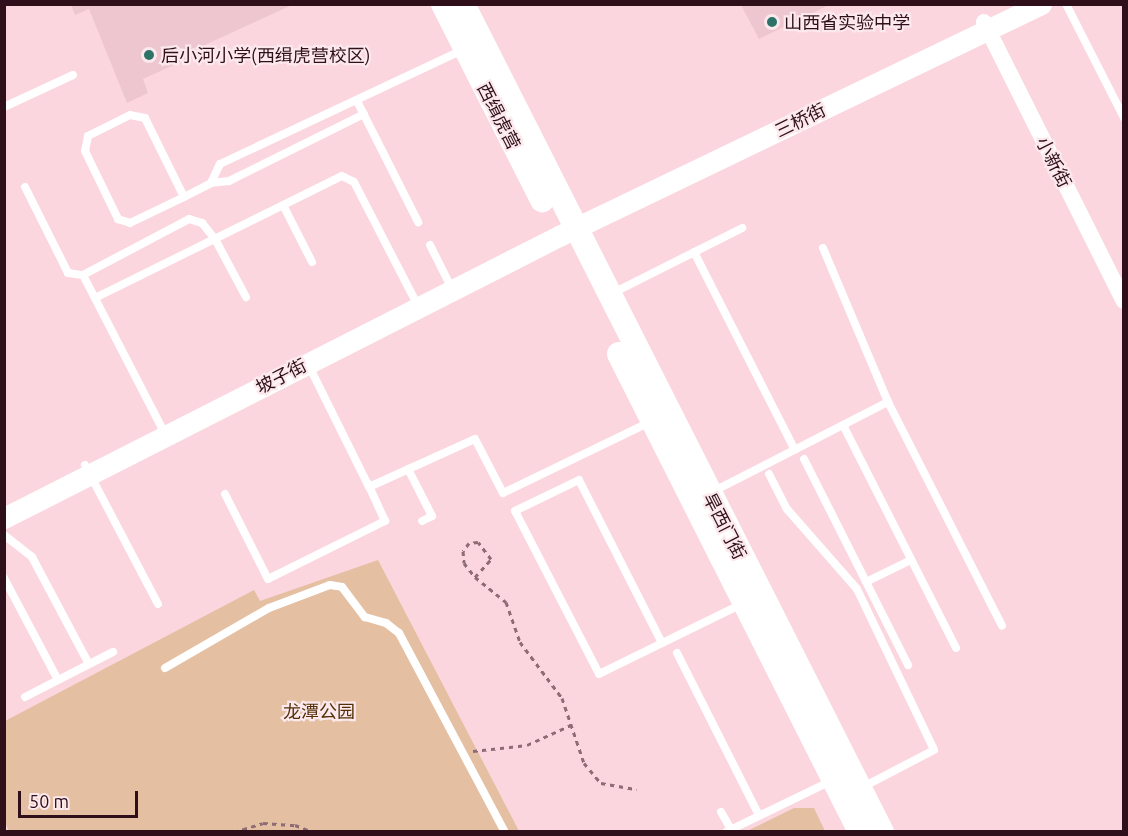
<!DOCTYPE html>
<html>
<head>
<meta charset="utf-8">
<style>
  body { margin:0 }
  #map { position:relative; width:1128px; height:836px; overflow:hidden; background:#fbd6df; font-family:Ubuntu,"Noto Sans SC",sans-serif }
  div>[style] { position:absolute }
  .built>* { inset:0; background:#eec6d0 }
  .green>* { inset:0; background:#e5bfa1 }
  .path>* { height:3px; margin-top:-1.5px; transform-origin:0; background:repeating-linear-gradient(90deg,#8e6c76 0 4.5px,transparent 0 9px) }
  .service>* { height:8px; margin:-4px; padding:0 4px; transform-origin:4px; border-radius:4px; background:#fff }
  .minor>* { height:16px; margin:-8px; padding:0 8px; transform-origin:8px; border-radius:8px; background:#fff }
  .tertiary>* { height:21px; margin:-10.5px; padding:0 10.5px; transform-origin:10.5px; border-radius:10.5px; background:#fff }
  .secondary>* { height:24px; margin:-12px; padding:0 12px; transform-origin:12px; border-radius:12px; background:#fff }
  .dots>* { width:16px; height:16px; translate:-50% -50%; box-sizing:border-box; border:3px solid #fce9ed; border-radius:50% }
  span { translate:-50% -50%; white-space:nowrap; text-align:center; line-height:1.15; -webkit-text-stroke:4.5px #fce9ed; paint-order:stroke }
  .poi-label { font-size:18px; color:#2f0f1a }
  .left { translate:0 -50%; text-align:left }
  .street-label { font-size:18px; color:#2f0f1a }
  .park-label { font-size:18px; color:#552f07 }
  .frame { position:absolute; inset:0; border:6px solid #2f0f1a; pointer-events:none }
  .scale { position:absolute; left:18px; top:791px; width:120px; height:27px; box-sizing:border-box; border:3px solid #2f0f1a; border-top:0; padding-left:8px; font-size:18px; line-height:21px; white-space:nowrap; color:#2f0f1a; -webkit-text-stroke:4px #fce9ed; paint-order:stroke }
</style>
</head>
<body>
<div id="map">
  <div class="built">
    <i style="clip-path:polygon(71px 5px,292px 5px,194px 50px,187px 59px,143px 79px,148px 93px,127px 103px,89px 9px,75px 15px)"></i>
    <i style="clip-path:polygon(741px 5px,829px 5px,759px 39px)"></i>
  </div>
  <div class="green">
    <i style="clip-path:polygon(378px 560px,519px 831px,9px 832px,5px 822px,5px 721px,254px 590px,260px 601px)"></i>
    <i style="clip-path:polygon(794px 808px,814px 808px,825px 831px,747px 831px)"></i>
  </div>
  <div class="path">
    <i style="left:475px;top:577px;width:24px;rotate:-48deg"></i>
    <i style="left:491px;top:559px;width:21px;rotate:-127deg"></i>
    <i style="left:478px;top:542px;width:9px;rotate:174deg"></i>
    <i style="left:469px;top:543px;width:10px;rotate:127deg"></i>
    <i style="left:463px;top:551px;width:12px;rotate:85deg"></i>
    <i style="left:464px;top:563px;width:18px;rotate:52deg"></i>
    <i style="left:475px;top:577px;width:40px;rotate:39deg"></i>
    <i style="left:506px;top:602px;width:42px;rotate:70.7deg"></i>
    <i style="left:520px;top:642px;width:70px;rotate:53.1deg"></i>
    <i style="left:562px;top:698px;width:69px;rotate:71.3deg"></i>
    <i style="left:584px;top:763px;width:26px;rotate:50deg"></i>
    <i style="left:601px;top:783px;width:36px;rotate:10deg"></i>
    <i style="left:473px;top:751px;width:54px;rotate:-6.3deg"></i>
    <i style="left:527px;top:745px;width:48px;rotate:-24.4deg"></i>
    <i style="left:234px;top:832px;width:30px;rotate:-17deg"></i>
    <i style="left:263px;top:823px;width:32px;rotate:4deg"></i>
    <i style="left:295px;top:825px;width:19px;rotate:21deg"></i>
  </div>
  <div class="service">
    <i style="left:1066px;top:4px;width:128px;rotate:63deg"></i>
    <i style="left:357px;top:101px;width:136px;rotate:63.2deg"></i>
    <i style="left:4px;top:107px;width:76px;rotate:-24.9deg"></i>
    <i style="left:364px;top:114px;width:151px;rotate:153.6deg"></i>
    <i style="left:229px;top:181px;width:18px;rotate:174deg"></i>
    <i style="left:211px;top:183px;width:21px;rotate:-65deg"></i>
    <i style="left:220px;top:164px;width:270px;rotate:-25.2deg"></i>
    <i style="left:25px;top:187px;width:96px;rotate:63.4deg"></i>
    <i style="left:68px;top:273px;width:15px;rotate:8deg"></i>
    <i style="left:83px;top:275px;width:179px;rotate:62.7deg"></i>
    <i style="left:184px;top:197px;width:88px;rotate:-116.3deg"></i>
    <i style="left:145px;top:118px;width:15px;rotate:-169deg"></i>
    <i style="left:130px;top:115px;width:47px;rotate:153.4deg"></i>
    <i style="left:88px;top:136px;width:15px;rotate:101deg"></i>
    <i style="left:85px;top:151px;width:76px;rotate:64.1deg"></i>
    <i style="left:118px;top:219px;width:13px;rotate:18deg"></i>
    <i style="left:130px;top:223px;width:60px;rotate:-25.7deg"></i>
    <i style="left:184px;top:197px;width:30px;rotate:-27deg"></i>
    <i style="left:283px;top:205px;width:64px;rotate:63deg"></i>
    <i style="left:430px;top:245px;width:49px;rotate:63.4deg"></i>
    <i style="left:823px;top:248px;width:167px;rotate:67.1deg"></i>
    <i style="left:888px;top:402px;width:251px;rotate:63deg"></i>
    <i style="left:694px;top:252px;width:222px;rotate:63deg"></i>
    <i style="left:83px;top:275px;width:120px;rotate:-27.8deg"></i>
    <i style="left:189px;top:219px;width:14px;rotate:17deg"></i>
    <i style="left:202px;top:223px;width:21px;rotate:51deg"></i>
    <i style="left:215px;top:239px;width:66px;rotate:61.9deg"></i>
    <i style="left:611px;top:294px;width:147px;rotate:-26.7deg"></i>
    <i style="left:95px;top:298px;width:275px;rotate:-26.3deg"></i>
    <i style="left:342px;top:176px;width:13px;rotate:27deg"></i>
    <i style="left:354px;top:182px;width:140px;rotate:62.7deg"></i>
    <i style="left:308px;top:364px;width:137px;rotate:63.6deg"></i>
    <i style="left:369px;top:487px;width:116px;rotate:-24.4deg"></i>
    <i style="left:475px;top:439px;width:61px;rotate:62.6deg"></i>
    <i style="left:503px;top:493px;width:163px;rotate:-25.8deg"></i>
    <i style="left:843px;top:425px;width:250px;rotate:63.1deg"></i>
    <i style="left:804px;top:459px;width:231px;rotate:63.2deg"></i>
    <i style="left:85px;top:465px;width:157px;rotate:62.3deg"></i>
    <i style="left:408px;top:469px;width:53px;rotate:62.9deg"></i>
    <i style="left:432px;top:516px;width:11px;rotate:153deg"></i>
    <i style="left:769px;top:474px;width:39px;rotate:63deg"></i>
    <i style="left:787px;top:509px;width:106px;rotate:48.8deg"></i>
    <i style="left:857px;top:589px;width:178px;rotate:64.4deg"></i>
    <i style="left:934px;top:750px;width:80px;rotate:152.5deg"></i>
    <i style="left:712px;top:492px;width:198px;rotate:-27.1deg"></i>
    <i style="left:225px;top:494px;width:95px;rotate:63.2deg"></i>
    <i style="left:268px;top:579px;width:131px;rotate:-26.4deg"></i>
    <i style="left:385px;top:521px;width:41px;rotate:-114.7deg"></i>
    <i style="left:4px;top:535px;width:36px;rotate:38deg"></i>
    <i style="left:32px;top:557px;width:121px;rotate:62deg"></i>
    <i style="left:4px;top:578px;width:115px;rotate:62.1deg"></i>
    <i style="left:866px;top:582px;width:50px;rotate:-26.1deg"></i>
    <i style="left:662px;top:643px;width:183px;rotate:-117deg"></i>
    <i style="left:579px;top:480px;width:71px;rotate:154.2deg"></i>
    <i style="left:515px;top:511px;width:183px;rotate:62.7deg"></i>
    <i style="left:599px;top:674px;width:161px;rotate:-26.1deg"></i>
    <i style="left:677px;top:653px;width:182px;rotate:63.2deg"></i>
    <i style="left:165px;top:668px;width:120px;rotate:-30deg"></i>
    <i style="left:269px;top:608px;width:65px;rotate:-20.7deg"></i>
    <i style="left:330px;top:585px;width:12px;rotate:9deg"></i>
    <i style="left:342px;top:587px;width:38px;rotate:53deg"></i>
    <i style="left:365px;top:617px;width:22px;rotate:16deg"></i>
    <i style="left:386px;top:623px;width:16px;rotate:38deg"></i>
    <i style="left:399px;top:633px;width:225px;rotate:62deg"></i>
    <i style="left:25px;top:697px;width:99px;rotate:-27.1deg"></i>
    <i style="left:721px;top:812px;width:20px;rotate:60deg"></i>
    <i style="left:726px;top:832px;width:119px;rotate:-25.9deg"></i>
  </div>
  <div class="minor">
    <i style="left:984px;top:22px;width:312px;rotate:63.4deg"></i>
  </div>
  <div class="tertiary">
    <i style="left:4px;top:518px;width:623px;rotate:-26.94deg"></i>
    <i style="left:559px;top:236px;width:535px;rotate:-25.7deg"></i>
  </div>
  <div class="secondary">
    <i style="left:443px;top:4px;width:220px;rotate:63.2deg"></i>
    <i style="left:463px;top:4px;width:928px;rotate:63.16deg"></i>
    <i style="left:619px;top:354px;width:535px;rotate:63.24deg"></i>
  </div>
  <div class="dots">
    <i style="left:772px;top:22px;background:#2d7367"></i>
    <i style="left:149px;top:55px;background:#2d7367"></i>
  </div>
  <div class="poi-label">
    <span class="left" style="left:784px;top:22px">山西省实验中学</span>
    <span class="left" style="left:161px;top:55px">后小河小学(西缉虎营校区)</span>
  </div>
  <div class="street-label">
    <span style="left:499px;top:116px;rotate:63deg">西缉虎营</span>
    <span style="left:800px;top:120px;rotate:-26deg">三桥街</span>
    <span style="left:1054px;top:162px;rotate:63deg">小新街</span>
    <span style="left:281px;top:376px;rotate:-27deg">坡子街</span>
    <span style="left:725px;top:526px;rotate:63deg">旱西门街</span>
  </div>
  <div class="park-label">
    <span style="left:319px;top:711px">龙潭公园</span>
  </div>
  <div class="frame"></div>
  <div class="scale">50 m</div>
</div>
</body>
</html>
